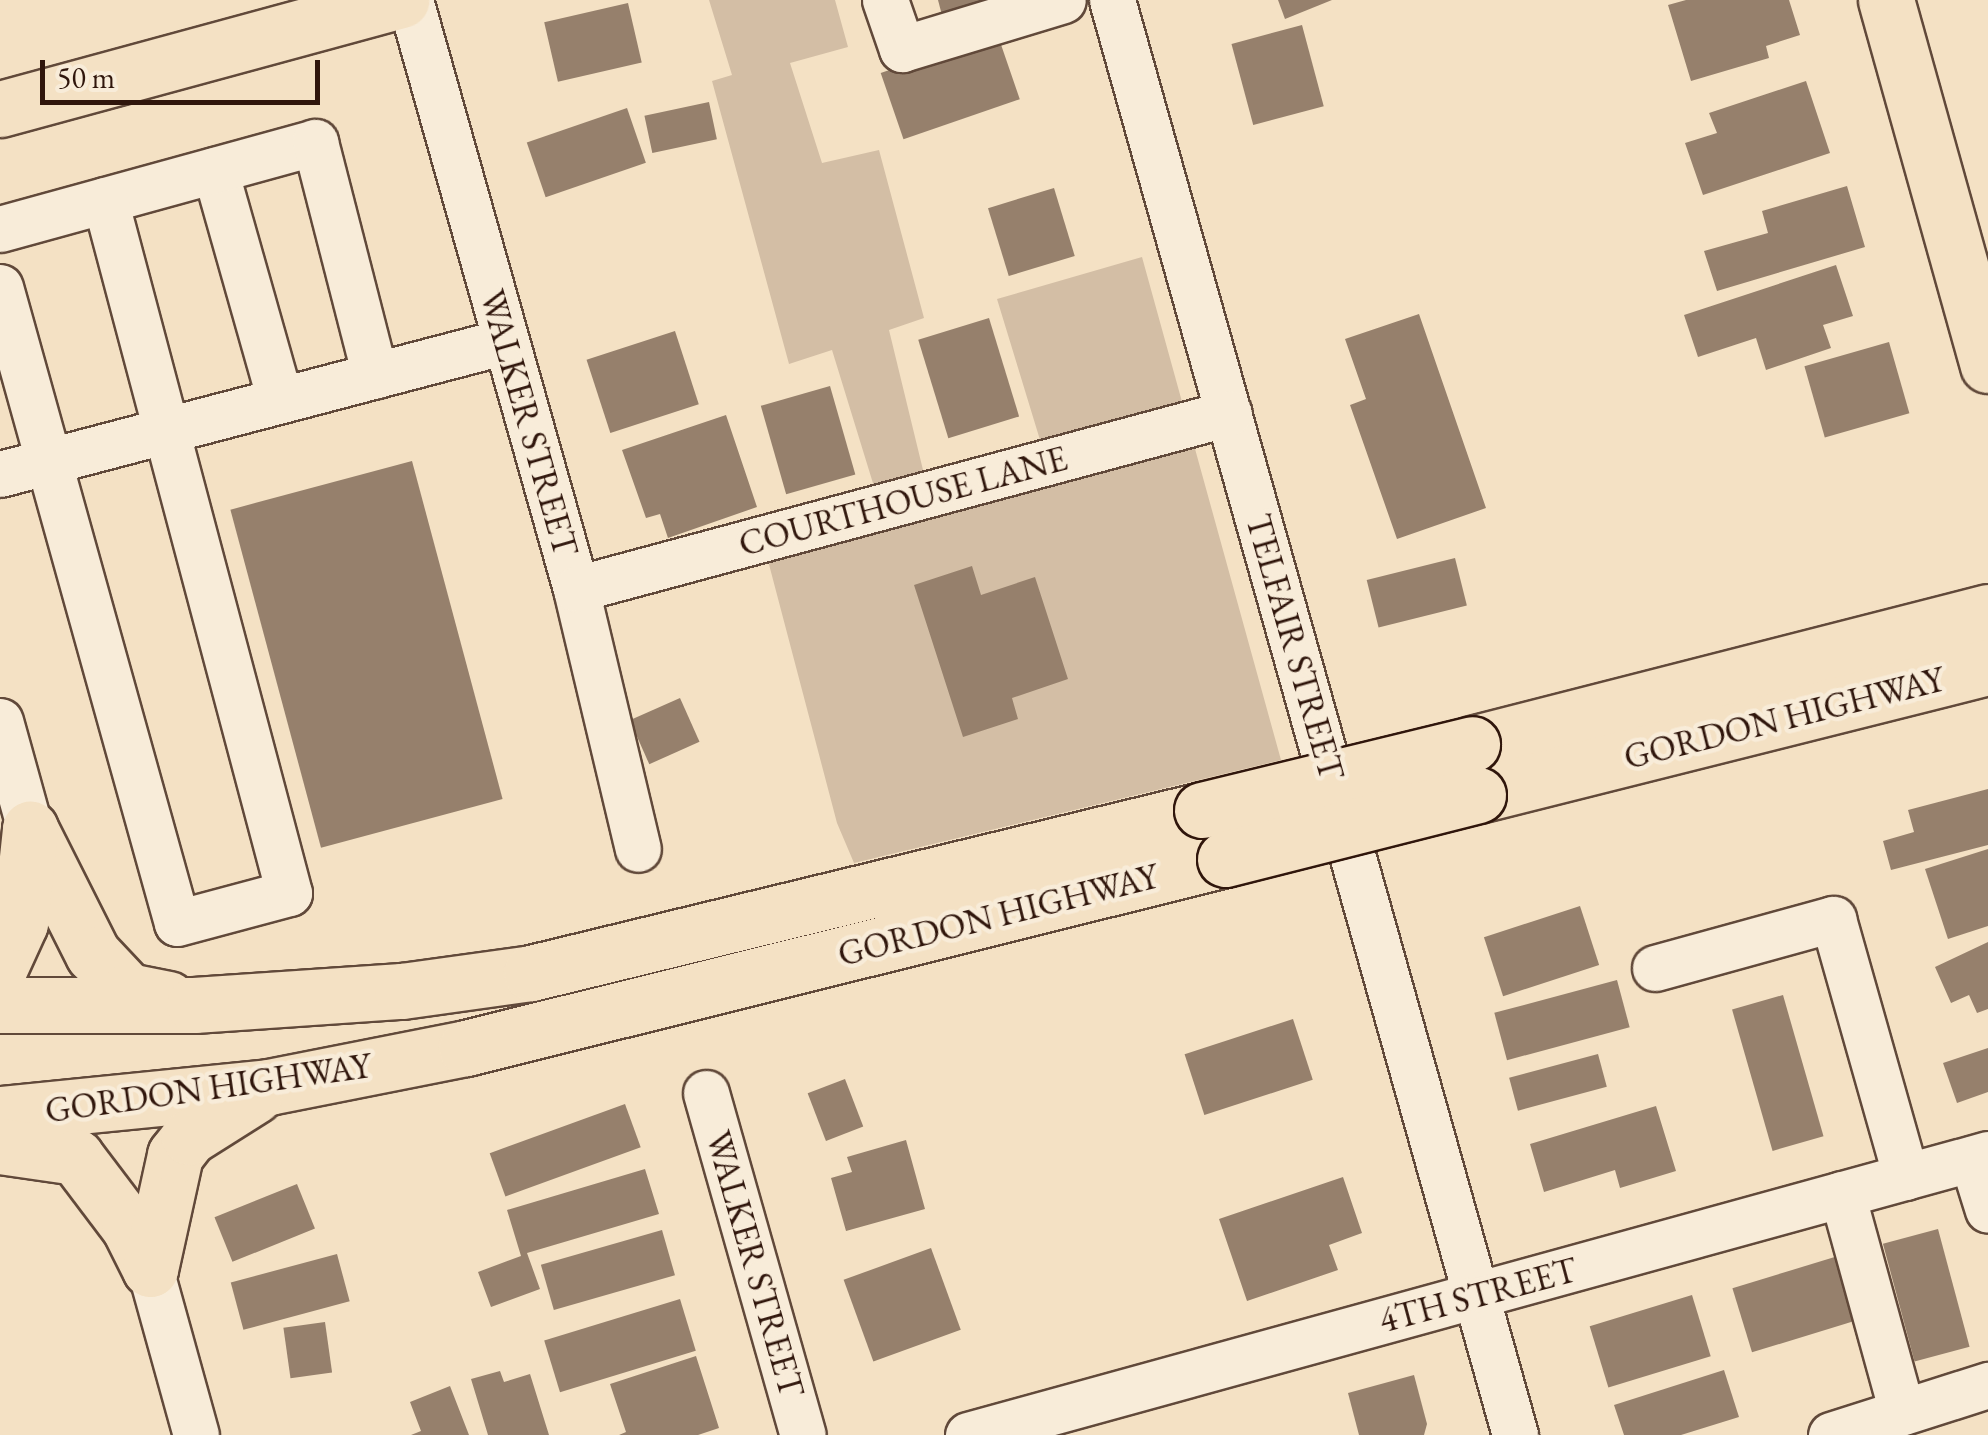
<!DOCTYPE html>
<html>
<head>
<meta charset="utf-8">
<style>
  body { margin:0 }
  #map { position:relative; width:1988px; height:1435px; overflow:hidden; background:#f4e1c4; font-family:"EB Garamond",serif }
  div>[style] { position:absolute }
  .green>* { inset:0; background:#d3bea5 }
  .building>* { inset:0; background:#96806c; transform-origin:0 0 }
  .roads { filter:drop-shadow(2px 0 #61493a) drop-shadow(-2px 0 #61493a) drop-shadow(0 2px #61493a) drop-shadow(0 -2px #61493a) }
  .minor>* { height:45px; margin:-22.5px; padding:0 22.5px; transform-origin:22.5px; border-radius:22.5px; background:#f8ecd9 }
  .major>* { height:55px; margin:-27.5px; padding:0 27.5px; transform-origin:27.5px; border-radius:27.5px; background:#f4e1c4 }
  .highway>* { height:55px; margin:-27.5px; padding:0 27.5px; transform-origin:27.5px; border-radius:27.5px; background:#f4e1c4 }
  .bridges { filter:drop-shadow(2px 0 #30160c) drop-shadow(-2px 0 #30160c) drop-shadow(0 2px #30160c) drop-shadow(0 -2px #30160c) }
  .highway-bridge>* { height:55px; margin:-27.5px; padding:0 27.5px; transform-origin:27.5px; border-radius:27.5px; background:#f4e1c4 }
  span { translate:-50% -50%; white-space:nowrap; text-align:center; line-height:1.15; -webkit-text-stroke:9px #f8ecd9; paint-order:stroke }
  .street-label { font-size:35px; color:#30160c }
  .scale { position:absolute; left:40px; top:60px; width:280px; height:45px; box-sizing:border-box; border:5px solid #30160c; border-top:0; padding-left:12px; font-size:30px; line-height:35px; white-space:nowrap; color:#30160c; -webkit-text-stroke:8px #f8ecd9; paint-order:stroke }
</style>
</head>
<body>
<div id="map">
  <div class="green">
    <i style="clip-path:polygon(709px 0,835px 0,848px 47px,790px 63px,822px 163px,879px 150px,924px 318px,889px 330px,932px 507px,1051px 476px,997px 299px,1142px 257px,1281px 760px,854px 863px,837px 823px,766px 553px,884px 519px,832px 350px,789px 364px,712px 81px,732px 75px)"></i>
  </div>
  <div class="building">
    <i style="clip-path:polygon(938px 0,1025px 0,944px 23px)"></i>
    <i style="clip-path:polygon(1278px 0,1332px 0,1285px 19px)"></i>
    <i style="clip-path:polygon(1686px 0,1789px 0,1800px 35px,1766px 46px,1769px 58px,1691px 81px,1668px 5px)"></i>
    <i style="left:628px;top:3px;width:61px;height:86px;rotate:77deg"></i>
    <i style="left:1302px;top:25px;width:84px;height:73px;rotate:75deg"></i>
    <i style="left:997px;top:33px;width:70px;height:123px;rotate:71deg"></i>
    <i style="clip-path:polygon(1806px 81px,1830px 153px,1703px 195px,1685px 143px,1717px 133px,1709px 113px)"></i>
    <i style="left:709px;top:102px;width:38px;height:66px;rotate:78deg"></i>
    <i style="left:627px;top:108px;width:58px;height:106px;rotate:71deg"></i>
    <i style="clip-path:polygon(1847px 186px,1865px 247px,1717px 291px,1704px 251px,1768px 233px,1762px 211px)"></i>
    <i style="left:1054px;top:188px;width:71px;height:69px;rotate:73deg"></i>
    <i style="clip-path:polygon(1836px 265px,1853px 316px,1823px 325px,1831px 348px,1766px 370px,1756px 338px,1698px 357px,1684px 315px)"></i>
    <i style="clip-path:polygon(1419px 314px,1486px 508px,1397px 539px,1350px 405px,1366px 399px,1345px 339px)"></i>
    <i style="left:989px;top:318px;width:103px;height:74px;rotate:73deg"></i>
    <i style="left:675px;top:331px;width:77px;height:93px;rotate:72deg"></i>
    <i style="left:1889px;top:342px;width:74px;height:88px;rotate:74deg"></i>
    <i style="left:830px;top:386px;width:92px;height:72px;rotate:74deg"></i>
    <i style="clip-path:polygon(726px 415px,757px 507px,668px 538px,660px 514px,646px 518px,622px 450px)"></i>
    <i style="left:412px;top:461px;width:350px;height:188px;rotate:75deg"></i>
    <i style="left:1455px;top:558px;width:49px;height:91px;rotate:76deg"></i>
    <i style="clip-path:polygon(972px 566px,981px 595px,1035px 577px,1068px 679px,1012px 698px,1018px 719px,963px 737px,914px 585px)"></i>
    <i style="left:680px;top:698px;width:48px;height:55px;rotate:66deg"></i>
    <i style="clip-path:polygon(1988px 789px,1988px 845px,1891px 870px,1883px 841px,1914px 832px,1908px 810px)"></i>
    <i style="clip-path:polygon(1988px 849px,1988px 926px,1948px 939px,1925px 869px)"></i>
    <i style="left:1580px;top:906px;width:62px;height:101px;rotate:72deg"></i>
    <i style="clip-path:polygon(1988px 942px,1988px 1009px,1977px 1013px,1969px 995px,1951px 1003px,1935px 967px)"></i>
    <i style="left:1617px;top:980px;width:49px;height:127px;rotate:75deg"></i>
    <i style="left:1783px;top:995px;width:147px;height:53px;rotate:74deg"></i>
    <i style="left:1293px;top:1019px;width:64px;height:114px;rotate:72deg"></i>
    <i style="clip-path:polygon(1988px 1048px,1988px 1092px,1957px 1103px,1943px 1063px)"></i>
    <i style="left:1598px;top:1054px;width:34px;height:92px;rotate:75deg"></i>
    <i style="left:845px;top:1079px;width:51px;height:40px;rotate:69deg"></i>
    <i style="left:625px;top:1104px;width:46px;height:144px;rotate:70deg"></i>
    <i style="clip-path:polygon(1656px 1106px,1676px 1171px,1620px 1188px,1615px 1170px,1544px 1192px,1530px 1144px)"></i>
    <i style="clip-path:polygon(906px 1140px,925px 1209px,846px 1231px,831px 1178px,852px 1172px,847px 1157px)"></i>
    <i style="clip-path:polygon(645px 1169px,659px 1214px,527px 1253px,540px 1289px,491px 1307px,478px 1272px,521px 1256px,507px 1210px)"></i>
    <i style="clip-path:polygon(1343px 1177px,1362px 1233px,1329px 1245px,1338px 1270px,1247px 1301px,1219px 1219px)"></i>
    <i style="left:297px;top:1184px;width:48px;height:89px;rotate:68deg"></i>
    <i style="left:1938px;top:1229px;width:122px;height:57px;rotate:75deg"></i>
    <i style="left:662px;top:1230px;width:47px;height:126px;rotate:74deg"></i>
    <i style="left:931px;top:1248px;width:87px;height:93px;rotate:70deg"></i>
    <i style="left:1851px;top:1252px;width:67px;height:124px;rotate:73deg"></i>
    <i style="left:337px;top:1254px;width:49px;height:110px;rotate:75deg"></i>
    <i style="left:1692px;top:1295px;width:64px;height:107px;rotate:73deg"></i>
    <i style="left:680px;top:1299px;width:54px;height:142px;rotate:73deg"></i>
    <i style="left:325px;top:1322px;width:51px;height:42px;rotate:82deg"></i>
    <i style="clip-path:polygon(696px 1356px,719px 1428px,698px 1435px,619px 1435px,626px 1432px,610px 1384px)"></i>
    <i style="clip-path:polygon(1724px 1370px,1739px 1417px,1681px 1435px,1624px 1435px,1614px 1405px)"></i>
    <i style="clip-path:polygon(500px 1371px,504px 1382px,530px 1374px,549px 1435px,488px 1435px,471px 1379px)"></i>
    <i style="clip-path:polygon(1414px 1375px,1427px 1424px,1424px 1435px,1359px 1435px,1348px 1393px)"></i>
    <i style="clip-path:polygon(450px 1386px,469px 1435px,411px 1435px,421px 1431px,410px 1402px)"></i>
  </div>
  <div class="roads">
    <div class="minor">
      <i style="left:410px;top:0;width:612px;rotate:74.26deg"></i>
      <i style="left:576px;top:589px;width:267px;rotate:76.6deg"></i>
      <i style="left:885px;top:0;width:52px;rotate:70.9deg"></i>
      <i style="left:902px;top:49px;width:168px;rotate:-16.9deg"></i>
      <i style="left:1112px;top:0;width:1491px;rotate:74.31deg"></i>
      <i style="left:215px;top:170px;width:239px;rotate:74.2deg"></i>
      <i style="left:0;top:229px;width:327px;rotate:-15.4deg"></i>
      <i style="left:315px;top:142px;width:241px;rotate:75.6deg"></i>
      <i style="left:0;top:287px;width:660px;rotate:74.45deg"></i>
      <i style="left:177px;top:923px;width:116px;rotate:-15deg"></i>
      <i style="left:289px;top:893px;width:717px;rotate:-104.87deg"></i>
      <i style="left:0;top:474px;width:523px;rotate:-14.73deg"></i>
      <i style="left:576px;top:589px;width:676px;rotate:-15.08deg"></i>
      <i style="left:0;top:721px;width:112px;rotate:74.5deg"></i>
      <i style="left:1655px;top:968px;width:185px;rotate:-15.4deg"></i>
      <i style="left:1833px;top:919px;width:268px;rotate:74.2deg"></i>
      <i style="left:706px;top:1093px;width:355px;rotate:74.2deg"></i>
      <i style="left:1972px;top:1159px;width:53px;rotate:72.6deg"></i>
      <i style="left:1842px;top:1194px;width:226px;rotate:74.6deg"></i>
      <i style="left:150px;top:1269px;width:172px;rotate:74.5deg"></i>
      <i style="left:968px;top:1435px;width:1058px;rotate:-15.4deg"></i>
      <i style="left:1831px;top:1435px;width:165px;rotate:-17.7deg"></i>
    </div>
    <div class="major">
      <i style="left:1886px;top:0;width:379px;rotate:74.4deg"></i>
      <i style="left:0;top:109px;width:416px;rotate:-15.2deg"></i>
    </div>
    <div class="highway">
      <i style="left:1472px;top:744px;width:533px;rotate:-14.35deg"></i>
      <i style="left:1478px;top:795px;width:526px;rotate:-14.09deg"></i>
      <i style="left:30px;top:829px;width:140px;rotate:63.3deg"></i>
      <i style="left:93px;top:954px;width:51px;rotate:46.6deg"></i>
      <i style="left:128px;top:991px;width:41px;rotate:11.3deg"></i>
      <i style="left:0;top:967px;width:48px;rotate:-65.6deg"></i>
      <i style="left:20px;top:923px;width:95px;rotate:-83.9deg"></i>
      <i style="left:0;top:1005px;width:194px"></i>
      <i style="left:194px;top:1005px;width:208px;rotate:-3.9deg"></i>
      <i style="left:402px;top:991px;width:130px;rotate:-7.9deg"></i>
      <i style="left:531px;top:973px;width:691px;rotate:-13.65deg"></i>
      <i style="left:0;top:1114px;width:270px;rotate:-5.7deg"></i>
      <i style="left:269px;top:1087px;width:201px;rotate:-11.2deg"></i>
      <i style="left:466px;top:1048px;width:782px;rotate:-13.98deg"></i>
      <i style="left:0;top:1146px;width:77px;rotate:8.2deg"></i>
      <i style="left:76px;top:1157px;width:88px;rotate:52.9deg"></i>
      <i style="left:129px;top:1227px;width:47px;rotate:63.4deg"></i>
      <i style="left:150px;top:1269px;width:117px;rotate:-77.6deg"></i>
      <i style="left:175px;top:1155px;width:23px;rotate:-52deg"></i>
      <i style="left:189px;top:1137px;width:77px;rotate:-32.2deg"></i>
    </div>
  </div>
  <div class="bridges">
    <div class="highway-bridge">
      <i style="left:1202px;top:810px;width:278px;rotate:-13.7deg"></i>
      <i style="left:1225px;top:859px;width:261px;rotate:-14.2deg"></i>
    </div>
  </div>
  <div class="street-label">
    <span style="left:529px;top:423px;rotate:74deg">WALKER STREET</span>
    <span style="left:903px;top:501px;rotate:-15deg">COURTHOUSE LANE</span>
    <span style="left:1295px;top:647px;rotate:74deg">TELFAIR STREET</span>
    <span style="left:1784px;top:718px;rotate:-14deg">GORDON HIGHWAY</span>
    <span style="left:998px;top:915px;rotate:-14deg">GORDON HIGHWAY</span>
    <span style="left:208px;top:1088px;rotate:-8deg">GORDON HIGHWAY</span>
    <span style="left:755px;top:1264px;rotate:74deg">WALKER STREET</span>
    <span style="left:1478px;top:1295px;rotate:-15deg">4TH STREET</span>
  </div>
  <div class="scale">50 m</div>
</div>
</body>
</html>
